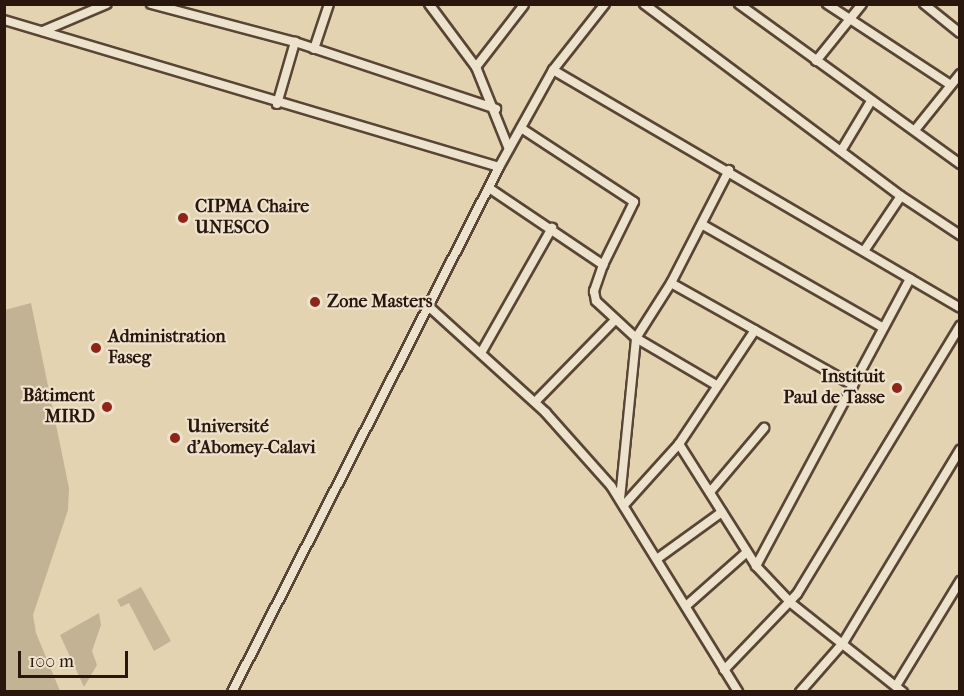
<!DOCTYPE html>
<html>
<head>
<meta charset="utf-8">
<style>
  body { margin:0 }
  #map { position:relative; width:964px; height:696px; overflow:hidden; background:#e3d3b1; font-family:"IM FELL French Canon",serif }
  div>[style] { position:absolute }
  .green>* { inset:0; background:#c3b395 }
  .roads { filter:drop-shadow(2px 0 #584535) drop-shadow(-2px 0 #584535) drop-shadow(0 2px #584535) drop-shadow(0 -2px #584535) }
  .minor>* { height:8px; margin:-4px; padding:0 4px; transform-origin:4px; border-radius:4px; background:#ede2cc }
  .dots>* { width:16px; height:16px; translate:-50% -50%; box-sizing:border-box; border:3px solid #ede2cc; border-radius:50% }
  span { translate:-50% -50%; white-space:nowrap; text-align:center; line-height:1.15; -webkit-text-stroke:4.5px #ede2cc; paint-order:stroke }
  .poi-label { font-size:18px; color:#29160c; font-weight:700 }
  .left { translate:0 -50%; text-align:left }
  .right { translate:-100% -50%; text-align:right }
  .frame { position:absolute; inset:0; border:6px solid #29160c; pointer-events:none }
  .scale { position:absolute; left:18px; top:651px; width:110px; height:27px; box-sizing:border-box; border:3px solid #29160c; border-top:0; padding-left:8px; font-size:18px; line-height:21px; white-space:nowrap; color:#29160c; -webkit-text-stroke:4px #ede2cc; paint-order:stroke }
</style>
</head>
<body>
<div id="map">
  <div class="green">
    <i style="clip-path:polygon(31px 303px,69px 488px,68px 510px,33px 615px,36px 633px,60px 691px,5px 691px,5px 310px)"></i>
    <i style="clip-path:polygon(141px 587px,171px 641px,154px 651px,129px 603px,121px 607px,117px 600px)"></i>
    <i style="clip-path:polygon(99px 613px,101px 625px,92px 651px,97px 665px,84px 687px,60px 635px)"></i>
  </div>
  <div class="roads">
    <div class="minor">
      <i style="left:151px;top:4px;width:149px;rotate:14.8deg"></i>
      <i style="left:295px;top:42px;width:212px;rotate:18.4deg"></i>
      <i style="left:429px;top:4px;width:79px;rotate:53.3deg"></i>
      <i style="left:476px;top:67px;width:88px;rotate:68.1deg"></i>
      <i style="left:644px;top:4px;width:321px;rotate:36.8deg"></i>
      <i style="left:901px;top:196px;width:71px;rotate:33.5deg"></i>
      <i style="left:739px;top:4px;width:273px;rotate:35.9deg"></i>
      <i style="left:827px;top:4px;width:148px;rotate:33.2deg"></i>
      <i style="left:924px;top:4px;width:46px;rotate:38.9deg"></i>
      <i style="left:4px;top:20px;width:516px;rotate:16.54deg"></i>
      <i style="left:43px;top:31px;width:69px;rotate:-22.9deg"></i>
      <i style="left:314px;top:49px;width:47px;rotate:-71.6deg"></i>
      <i style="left:816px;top:61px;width:73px;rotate:-51.1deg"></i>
      <i style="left:476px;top:67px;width:78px;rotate:-52.3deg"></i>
      <i style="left:553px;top:70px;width:471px;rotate:30.3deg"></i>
      <i style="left:277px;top:104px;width:65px;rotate:-73.8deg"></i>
      <i style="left:521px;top:128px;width:135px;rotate:33.2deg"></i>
      <i style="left:634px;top:202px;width:70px;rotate:116.2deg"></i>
      <i style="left:603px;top:265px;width:28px;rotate:109deg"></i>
      <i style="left:594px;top:291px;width:10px;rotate:79deg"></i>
      <i style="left:596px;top:301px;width:54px;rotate:42.8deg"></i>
      <i style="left:636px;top:338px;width:93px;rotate:30.4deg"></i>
      <i style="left:915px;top:130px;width:72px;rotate:-51.2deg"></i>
      <i style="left:841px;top:151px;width:58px;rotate:-59deg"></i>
      <i style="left:489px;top:188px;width:138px;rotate:34deg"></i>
      <i style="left:703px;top:225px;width:206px;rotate:29.7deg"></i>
      <i style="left:864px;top:251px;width:66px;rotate:-56.1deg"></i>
      <i style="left:671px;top:283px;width:209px;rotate:29.3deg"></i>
      <i style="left:426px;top:304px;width:162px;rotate:42.2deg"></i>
      <i style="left:546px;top:413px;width:98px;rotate:48.3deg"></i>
      <i style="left:611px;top:486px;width:242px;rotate:58.3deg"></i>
      <i style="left:481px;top:353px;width:144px;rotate:-60.4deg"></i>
      <i style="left:535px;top:402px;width:115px;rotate:-45.7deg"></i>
      <i style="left:679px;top:444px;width:144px;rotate:57.7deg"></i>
      <i style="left:756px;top:566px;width:51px;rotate:46.6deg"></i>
      <i style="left:791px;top:603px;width:143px;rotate:38.5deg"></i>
      <i style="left:710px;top:492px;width:84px;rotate:-49.8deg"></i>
      <i style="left:620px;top:499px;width:162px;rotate:-84.3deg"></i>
      <i style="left:636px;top:338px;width:65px;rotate:-57.5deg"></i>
      <i style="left:671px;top:283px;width:127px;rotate:-62.8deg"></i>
      <i style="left:624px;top:505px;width:82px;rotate:-48deg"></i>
      <i style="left:679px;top:444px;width:137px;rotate:-56.3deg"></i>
      <i style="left:657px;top:559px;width:80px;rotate:-35.9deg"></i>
      <i style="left:756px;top:566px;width:326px;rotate:-61.8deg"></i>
      <i style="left:686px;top:606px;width:81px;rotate:-41.5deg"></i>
      <i style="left:724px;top:670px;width:105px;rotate:-46.2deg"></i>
      <i style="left:797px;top:594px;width:314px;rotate:-58.7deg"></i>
      <i style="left:896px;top:686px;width:123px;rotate:-58.6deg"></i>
      <i style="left:232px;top:692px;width:589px;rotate:-63.04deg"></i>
      <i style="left:499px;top:167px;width:111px;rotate:-60.9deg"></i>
      <i style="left:553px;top:70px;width:84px;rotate:-51.8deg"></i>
      <i style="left:800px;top:692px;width:65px;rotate:-48.7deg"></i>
      <i style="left:843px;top:643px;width:226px;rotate:-58.8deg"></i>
    </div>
  </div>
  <div class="dots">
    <i style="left:183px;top:218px;background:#8f2418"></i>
    <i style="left:315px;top:302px;background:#8f2418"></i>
    <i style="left:96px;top:348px;background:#8f2418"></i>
    <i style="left:897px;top:388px;background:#8f2418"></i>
    <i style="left:107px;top:407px;background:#8f2418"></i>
    <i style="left:175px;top:438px;background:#8f2418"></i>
  </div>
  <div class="poi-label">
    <span class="left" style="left:195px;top:218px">CIPMA Chaire<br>UNESCO</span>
    <span class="left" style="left:327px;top:302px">Zone Masters</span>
    <span class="left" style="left:108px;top:348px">Administration<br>Faseg</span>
    <span class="right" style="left:885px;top:388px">Instituit<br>Paul de Tasse</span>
    <span class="right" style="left:95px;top:407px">Bâtiment<br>MIRD</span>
    <span class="left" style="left:187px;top:438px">Université<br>d'Abomey-Calavi</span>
  </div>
  <div class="frame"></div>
  <div class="scale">100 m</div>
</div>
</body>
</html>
